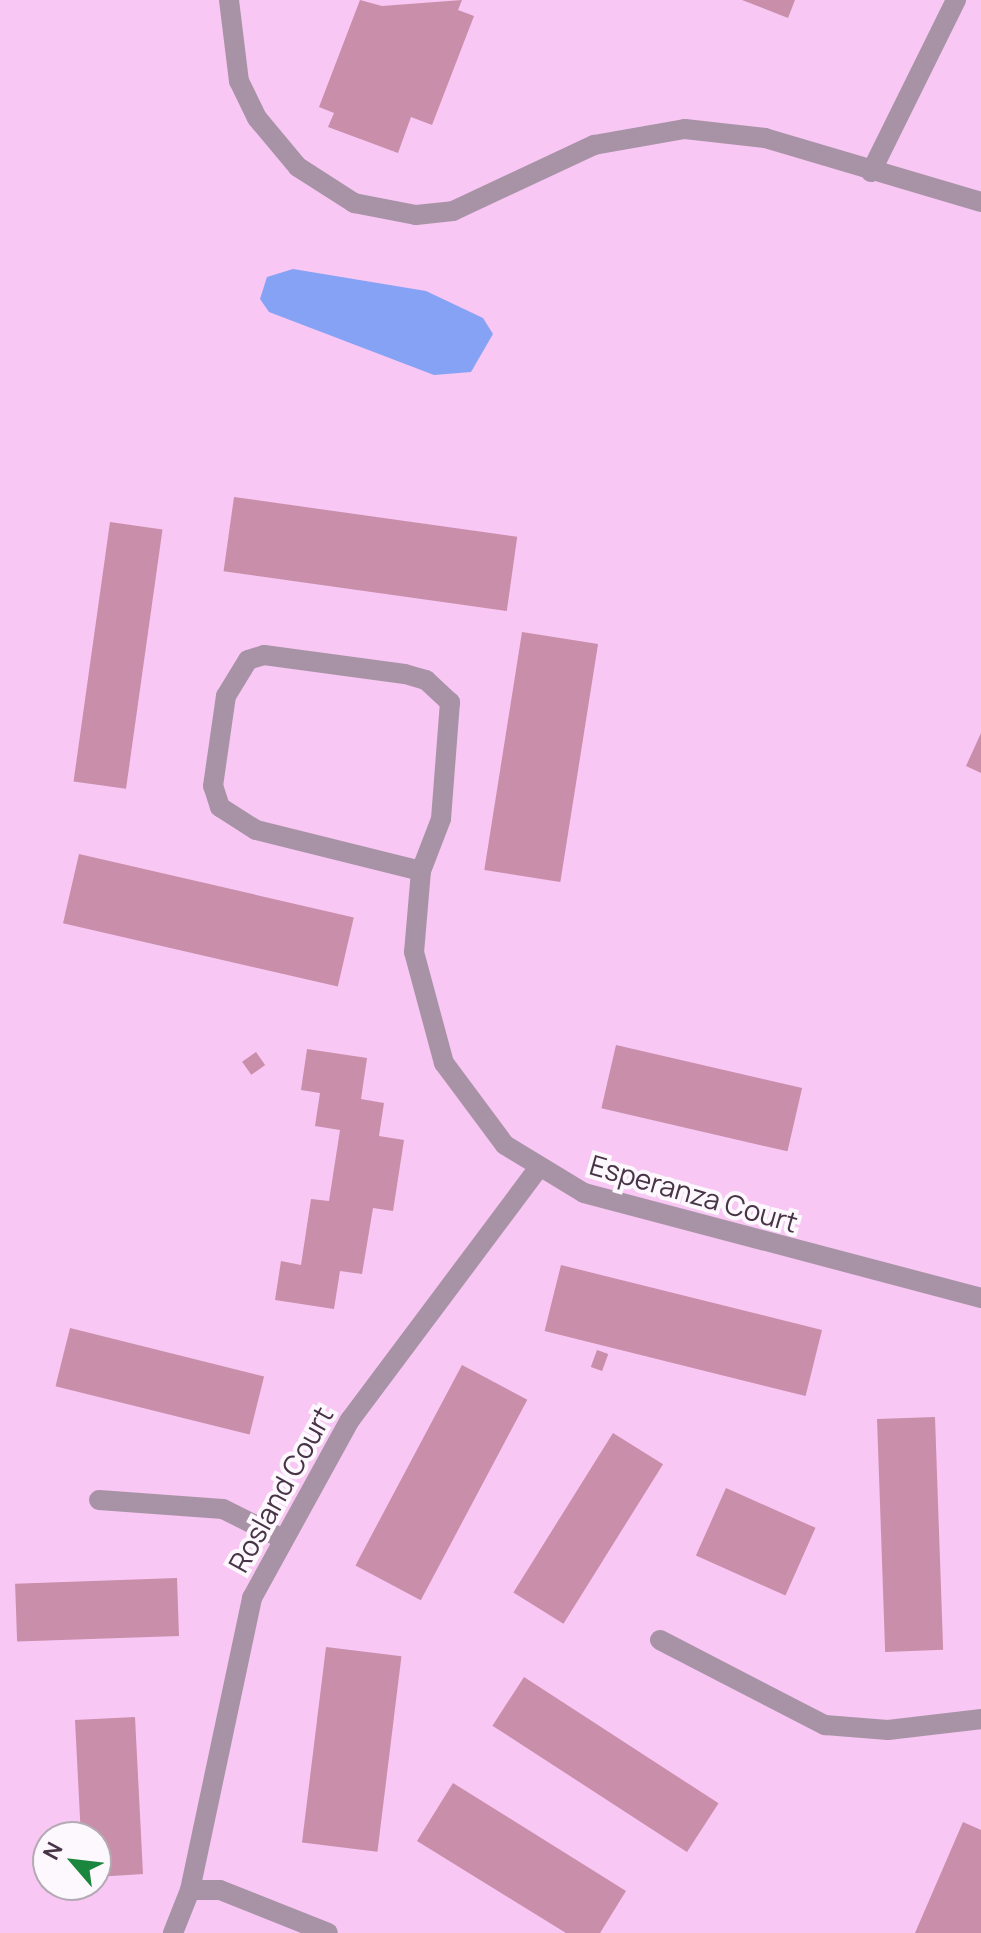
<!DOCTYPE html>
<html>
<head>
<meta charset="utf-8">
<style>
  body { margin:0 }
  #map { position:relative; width:981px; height:1933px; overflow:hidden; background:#f8c7f4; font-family:Manrope,sans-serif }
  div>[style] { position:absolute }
  .water>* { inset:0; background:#86a2f5 }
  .building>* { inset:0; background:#c98eaa; transform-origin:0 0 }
  .street>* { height:20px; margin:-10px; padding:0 10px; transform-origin:10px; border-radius:10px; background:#a893a6 }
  span { translate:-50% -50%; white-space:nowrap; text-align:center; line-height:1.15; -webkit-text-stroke:8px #fdf8fd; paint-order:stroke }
  .street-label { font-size:28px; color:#473446 }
  .north { position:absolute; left:32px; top:1821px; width:80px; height:80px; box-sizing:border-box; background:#fdf8fd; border:2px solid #b4aab4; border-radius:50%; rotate:298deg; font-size:22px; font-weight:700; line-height:32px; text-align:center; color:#473446 }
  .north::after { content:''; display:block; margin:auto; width:28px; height:36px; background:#1b873e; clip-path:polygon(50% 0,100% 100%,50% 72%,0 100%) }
</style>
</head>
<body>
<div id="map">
  <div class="water">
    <i style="clip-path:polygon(293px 269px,426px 291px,483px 318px,493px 334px,471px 372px,434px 375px,269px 312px,260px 299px,267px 277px)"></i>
  </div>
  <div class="building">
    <i style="clip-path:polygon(360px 0,382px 6px,462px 0,458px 10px,474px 16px,432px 125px,411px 117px,398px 153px,328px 127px,334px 113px,319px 107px)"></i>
    <i style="clip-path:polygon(742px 0,795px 0,788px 18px)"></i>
    <i style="left:234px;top:497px;width:286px;height:75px;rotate:8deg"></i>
    <i style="left:110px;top:522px;width:53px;height:262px;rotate:8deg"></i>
    <i style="left:522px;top:632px;width:77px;height:241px;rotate:9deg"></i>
    <i style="clip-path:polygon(981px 733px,981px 773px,966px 766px)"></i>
    <i style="left:79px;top:854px;width:282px;height:71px;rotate:13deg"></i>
    <i style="left:616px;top:1045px;width:191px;height:65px;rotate:13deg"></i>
    <i style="clip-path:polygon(307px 1049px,367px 1058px,361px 1099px,384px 1103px,379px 1136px,404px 1140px,393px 1211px,373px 1208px,362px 1274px,340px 1271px,334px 1309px,275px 1300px,281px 1261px,301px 1265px,311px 1199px,329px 1201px,340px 1130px,315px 1126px,320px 1093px,301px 1090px)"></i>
    <i style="left:256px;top:1052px;width:16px;height:17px;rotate:55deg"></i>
    <i style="left:561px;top:1265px;width:269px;height:68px;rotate:14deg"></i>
    <i style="left:70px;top:1328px;width:200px;height:60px;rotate:14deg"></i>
    <i style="left:597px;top:1350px;width:12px;height:18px;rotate:20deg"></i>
    <i style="left:462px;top:1365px;width:74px;height:227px;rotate:28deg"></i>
    <i style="left:935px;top:1417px;width:233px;height:58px;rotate:88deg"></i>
    <i style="left:613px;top:1433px;width:59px;height:188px;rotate:32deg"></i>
    <i style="left:726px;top:1488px;width:98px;height:74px;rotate:24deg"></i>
    <i style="left:177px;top:1578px;width:58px;height:162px;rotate:88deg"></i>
    <i style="left:326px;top:1647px;width:76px;height:197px;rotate:7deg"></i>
    <i style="left:524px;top:1677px;width:232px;height:58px;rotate:33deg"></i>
    <i style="clip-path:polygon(135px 1717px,143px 1874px,96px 1877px,96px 1837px,81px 1837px,75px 1720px)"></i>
    <i style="clip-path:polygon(453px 1783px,626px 1891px,600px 1933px,566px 1933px,417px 1841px)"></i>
    <i style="clip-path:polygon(963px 1822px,981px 1830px,981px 1933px,915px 1933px)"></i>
  </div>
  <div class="street">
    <i style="left:229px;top:0;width:82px;rotate:83deg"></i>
    <i style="left:239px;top:81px;width:41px;rotate:64.1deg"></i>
    <i style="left:257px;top:118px;width:64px;rotate:50.1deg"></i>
    <i style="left:298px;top:167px;width:67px;rotate:32.7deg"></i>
    <i style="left:354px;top:203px;width:63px;rotate:11deg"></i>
    <i style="left:416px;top:215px;width:37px;rotate:-6deg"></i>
    <i style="left:453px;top:211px;width:156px;rotate:-25.1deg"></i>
    <i style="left:594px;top:145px;width:92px;rotate:-10deg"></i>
    <i style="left:685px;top:129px;width:81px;rotate:6.4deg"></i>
    <i style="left:765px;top:138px;width:225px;rotate:16.5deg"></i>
    <i style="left:871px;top:172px;width:192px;rotate:-63.7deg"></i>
    <i style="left:421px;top:871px;width:170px;rotate:-166deg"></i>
    <i style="left:256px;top:830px;width:43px;rotate:-147.4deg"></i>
    <i style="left:220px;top:807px;width:22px;rotate:-108deg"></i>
    <i style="left:213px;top:786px;width:91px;rotate:-81.8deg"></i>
    <i style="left:226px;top:696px;width:42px;rotate:-58.6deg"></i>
    <i style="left:248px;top:660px;width:17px;rotate:-17deg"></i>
    <i style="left:264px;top:655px;width:142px;rotate:7.7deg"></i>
    <i style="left:405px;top:674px;width:22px;rotate:16deg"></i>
    <i style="left:426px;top:680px;width:33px;rotate:43deg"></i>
    <i style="left:450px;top:702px;width:117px;rotate:94.4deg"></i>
    <i style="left:441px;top:819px;width:56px;rotate:111deg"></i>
    <i style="left:421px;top:871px;width:81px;rotate:94.9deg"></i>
    <i style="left:414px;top:952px;width:115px;rotate:74.9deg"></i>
    <i style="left:444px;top:1063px;width:102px;rotate:53.4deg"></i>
    <i style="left:505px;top:1145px;width:92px;rotate:31.3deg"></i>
    <i style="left:584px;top:1193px;width:411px;rotate:14.8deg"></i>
    <i style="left:99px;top:1500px;width:124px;rotate:4.2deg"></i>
    <i style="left:223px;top:1509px;width:65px;rotate:26.6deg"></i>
    <i style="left:660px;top:1640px;width:186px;rotate:27.3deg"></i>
    <i style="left:825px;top:1725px;width:63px;rotate:4.5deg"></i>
    <i style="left:888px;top:1730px;width:94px;rotate:-6.7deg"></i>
    <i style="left:190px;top:1890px;width:30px"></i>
    <i style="left:220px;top:1890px;width:116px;rotate:21.7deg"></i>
    <i style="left:173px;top:1933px;width:46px;rotate:-68.4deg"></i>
    <i style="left:190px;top:1890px;width:299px;rotate:-78deg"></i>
    <i style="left:252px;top:1598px;width:203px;rotate:-61.2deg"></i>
    <i style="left:350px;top:1420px;width:314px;rotate:-53.2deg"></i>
  </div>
  <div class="street-label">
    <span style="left:694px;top:1193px;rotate:16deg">Esperanza Court</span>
    <span style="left:280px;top:1489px;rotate:-61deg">Rosland Court</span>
  </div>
  <div class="north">N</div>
</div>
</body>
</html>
